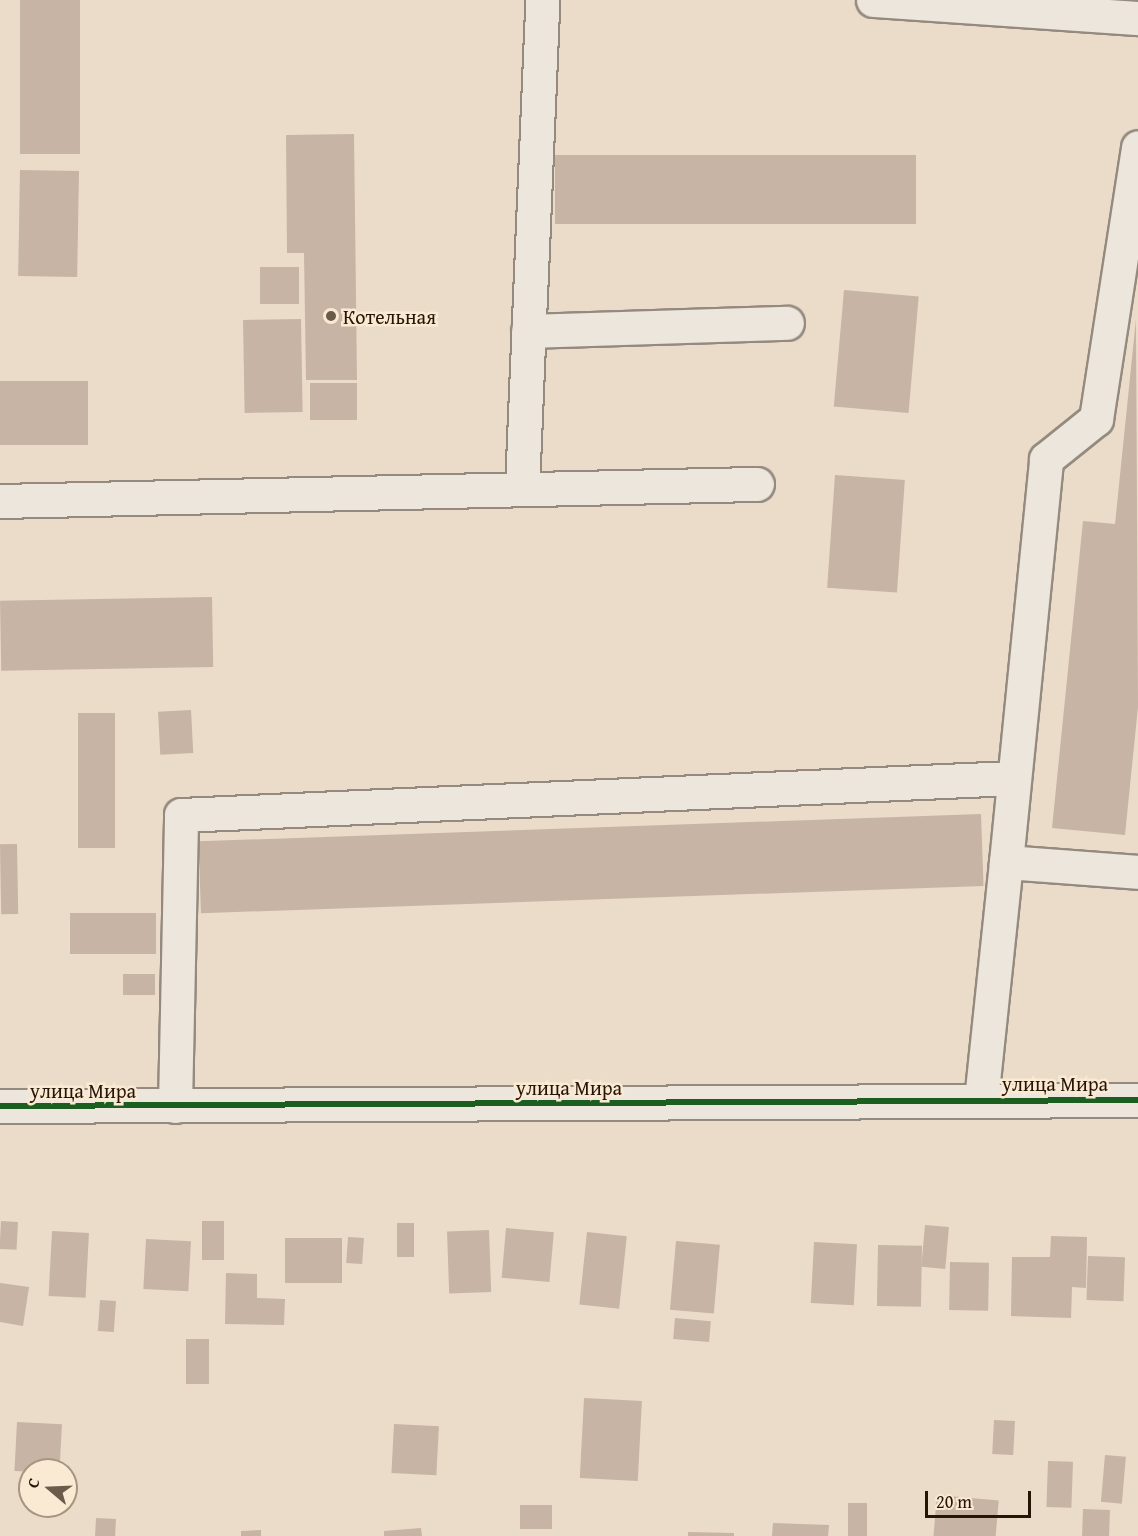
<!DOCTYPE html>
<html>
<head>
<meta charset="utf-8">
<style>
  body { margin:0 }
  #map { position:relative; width:1138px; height:1536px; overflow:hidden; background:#eadcc9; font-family:"Gentium Book Plus",serif }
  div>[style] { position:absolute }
  .building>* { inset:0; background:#c7b4a4; transform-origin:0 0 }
  .roads { filter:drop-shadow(2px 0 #948a7e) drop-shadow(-2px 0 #948a7e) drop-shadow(0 2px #948a7e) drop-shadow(0 -2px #948a7e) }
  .minor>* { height:33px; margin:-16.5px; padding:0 16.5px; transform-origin:16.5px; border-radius:16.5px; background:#ede6dd }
  .cycleway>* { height:6px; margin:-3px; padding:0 3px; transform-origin:3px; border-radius:3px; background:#1b5e20 }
  .dots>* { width:16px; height:16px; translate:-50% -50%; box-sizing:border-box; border:3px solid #faead3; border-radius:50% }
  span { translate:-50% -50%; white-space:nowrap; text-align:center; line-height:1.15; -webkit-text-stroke:5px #faead3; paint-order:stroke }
  .poi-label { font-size:20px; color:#261507 }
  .left { translate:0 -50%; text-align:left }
  .street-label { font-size:20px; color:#261507 }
  .north { position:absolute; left:18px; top:1458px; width:60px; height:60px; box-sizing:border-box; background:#faead3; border:2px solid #a59581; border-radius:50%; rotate:289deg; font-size:16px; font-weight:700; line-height:24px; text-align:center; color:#261507 }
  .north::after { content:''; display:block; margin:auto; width:21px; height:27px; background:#6b5b4b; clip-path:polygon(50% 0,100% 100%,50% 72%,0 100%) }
  .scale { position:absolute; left:925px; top:1491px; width:106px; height:27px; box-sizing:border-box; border:3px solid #261507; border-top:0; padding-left:8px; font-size:18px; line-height:21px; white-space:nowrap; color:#261507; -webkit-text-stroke:4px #faead3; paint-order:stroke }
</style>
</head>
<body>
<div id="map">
  <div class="building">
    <i style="left:20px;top:0;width:60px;height:154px"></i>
    <i style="clip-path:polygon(354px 134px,357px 380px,306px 380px,304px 253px,287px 253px,286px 135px)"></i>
    <i style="left:916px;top:155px;width:69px;height:361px;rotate:90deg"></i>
    <i style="left:20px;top:170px;width:59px;height:106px;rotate:1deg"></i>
    <i style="left:260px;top:267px;width:39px;height:37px"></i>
    <i style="left:844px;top:290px;width:75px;height:117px;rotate:5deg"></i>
    <i style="left:301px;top:319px;width:93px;height:58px;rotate:89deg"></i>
    <i style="clip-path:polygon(1136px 319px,1138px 707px,1125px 835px,1052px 828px,1083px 521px,1115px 524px)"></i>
    <i style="left:88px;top:381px;width:64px;height:88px;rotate:90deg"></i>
    <i style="left:357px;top:383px;width:37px;height:47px;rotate:90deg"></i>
    <i style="left:835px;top:475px;width:70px;height:113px;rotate:4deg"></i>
    <i style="left:212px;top:597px;width:70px;height:212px;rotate:89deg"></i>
    <i style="left:191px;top:710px;width:43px;height:33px;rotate:87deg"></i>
    <i style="left:78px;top:713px;width:37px;height:135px"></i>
    <i style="left:981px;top:814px;width:72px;height:783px;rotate:88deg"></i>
    <i style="left:17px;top:844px;width:70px;height:17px;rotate:89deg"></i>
    <i style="left:156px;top:913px;width:41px;height:86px;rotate:90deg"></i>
    <i style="left:123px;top:974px;width:32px;height:21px"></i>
    <i style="left:1px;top:1221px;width:17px;height:28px;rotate:3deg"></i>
    <i style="left:202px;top:1221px;width:22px;height:39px"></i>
    <i style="left:397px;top:1223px;width:17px;height:34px"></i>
    <i style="left:925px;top:1225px;width:24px;height:42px;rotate:5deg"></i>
    <i style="left:506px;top:1228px;width:48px;height:50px;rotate:5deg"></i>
    <i style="left:489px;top:1230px;width:62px;height:42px;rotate:88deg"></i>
    <i style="left:52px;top:1231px;width:37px;height:65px;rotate:3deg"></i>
    <i style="left:587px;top:1232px;width:40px;height:73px;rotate:6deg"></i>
    <i style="clip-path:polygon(1051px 1236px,1087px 1237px,1086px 1288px,1072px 1287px,1071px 1318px,1011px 1316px,1012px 1257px,1050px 1257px)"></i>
    <i style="left:348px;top:1237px;width:16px;height:26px;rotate:4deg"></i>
    <i style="left:285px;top:1238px;width:57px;height:45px"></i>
    <i style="left:146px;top:1239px;width:45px;height:50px;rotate:3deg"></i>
    <i style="left:676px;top:1241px;width:44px;height:69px;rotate:5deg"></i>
    <i style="left:814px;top:1242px;width:43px;height:61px;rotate:3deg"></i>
    <i style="left:878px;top:1245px;width:44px;height:61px;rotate:1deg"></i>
    <i style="left:1088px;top:1256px;width:37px;height:44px;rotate:2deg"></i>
    <i style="left:950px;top:1262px;width:39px;height:48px;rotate:1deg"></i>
    <i style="clip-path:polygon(226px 1273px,257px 1274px,257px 1298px,285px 1299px,284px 1325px,225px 1324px)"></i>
    <i style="clip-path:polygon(0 1283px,29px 1287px,23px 1326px,0 1322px)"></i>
    <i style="left:100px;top:1300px;width:16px;height:31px;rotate:4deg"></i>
    <i style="left:675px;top:1318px;width:36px;height:21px;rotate:5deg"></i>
    <i style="left:186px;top:1339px;width:23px;height:45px"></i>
    <i style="left:584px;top:1398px;width:58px;height:80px;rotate:3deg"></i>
    <i style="left:994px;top:1420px;width:21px;height:34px;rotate:3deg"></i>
    <i style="left:17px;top:1422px;width:45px;height:49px;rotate:3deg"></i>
    <i style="left:394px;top:1424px;width:45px;height:49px;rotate:3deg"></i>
    <i style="left:1105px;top:1455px;width:21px;height:47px;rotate:5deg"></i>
    <i style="left:1048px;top:1461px;width:25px;height:46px;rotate:2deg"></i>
    <i style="left:937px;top:1495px;width:62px;height:41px;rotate:5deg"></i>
    <i style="left:848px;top:1503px;width:19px;height:33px"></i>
    <i style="left:520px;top:1505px;width:32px;height:24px"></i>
    <i style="left:1083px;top:1509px;width:27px;height:27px;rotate:2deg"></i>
    <i style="left:96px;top:1518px;width:20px;height:18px;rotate:3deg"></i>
    <i style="clip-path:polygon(773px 1523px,829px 1525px,828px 1536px,772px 1536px)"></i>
    <i style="clip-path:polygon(421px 1528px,422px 1536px,384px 1536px,384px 1531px)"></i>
    <i style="clip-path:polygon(261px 1530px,261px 1536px,241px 1536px,241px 1531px)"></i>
    <i style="clip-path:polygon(688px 1532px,734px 1533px,734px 1536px,688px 1536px)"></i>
  </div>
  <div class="roads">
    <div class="minor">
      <i style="left:873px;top:0;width:266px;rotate:3.9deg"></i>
      <i style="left:528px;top:331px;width:259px;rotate:-1.8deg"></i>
      <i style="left:522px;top:487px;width:487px;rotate:-87.6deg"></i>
      <i style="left:0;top:501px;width:757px;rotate:-1.29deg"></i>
      <i style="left:1006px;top:862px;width:405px;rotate:-84.3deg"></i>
      <i style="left:1046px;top:459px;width:64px;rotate:-38.7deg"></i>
      <i style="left:1096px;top:419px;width:275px;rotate:-81.2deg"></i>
      <i style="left:981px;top:1100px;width:239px;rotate:-84deg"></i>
      <i style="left:1006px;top:862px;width:132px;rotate:4.3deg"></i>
      <i style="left:0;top:1106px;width:1138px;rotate:-0.3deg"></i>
      <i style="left:175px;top:1106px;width:291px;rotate:-88.8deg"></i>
      <i style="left:181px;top:815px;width:832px;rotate:-2.55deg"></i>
    </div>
  </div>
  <div class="cycleway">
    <i style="left:0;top:1106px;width:1138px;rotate:-0.3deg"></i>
  </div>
  <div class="dots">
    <i style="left:331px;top:316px;background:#6b5b4b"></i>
  </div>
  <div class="poi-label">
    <span class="left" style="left:343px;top:316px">Котельная</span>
  </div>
  <div class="street-label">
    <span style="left:1055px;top:1083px">улица Мира</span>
    <span style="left:569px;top:1087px">улица Мира</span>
    <span style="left:83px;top:1090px">улица Мира</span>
  </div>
  <div class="north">С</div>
  <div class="scale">20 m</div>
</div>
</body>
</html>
